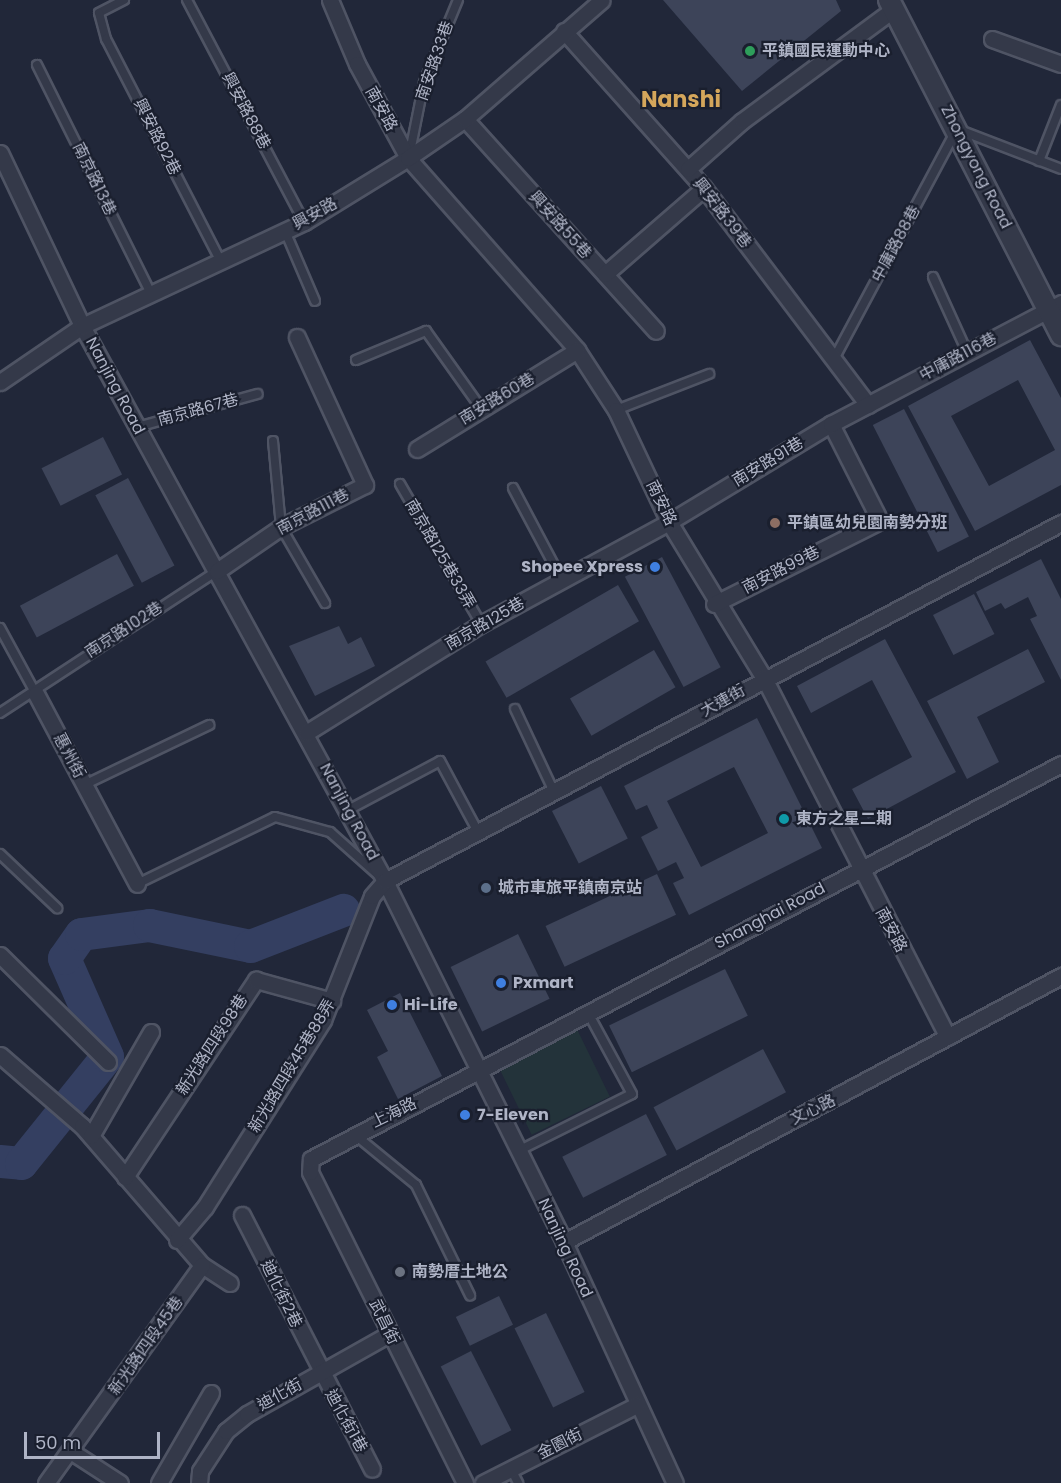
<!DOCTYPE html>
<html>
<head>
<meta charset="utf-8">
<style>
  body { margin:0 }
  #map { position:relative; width:1061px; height:1483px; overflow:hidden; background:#212739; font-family:Poppins,"Noto Sans TC",sans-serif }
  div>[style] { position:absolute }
  .green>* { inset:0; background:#23333a; transform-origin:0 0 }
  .river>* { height:33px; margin:-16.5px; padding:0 16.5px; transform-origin:16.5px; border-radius:16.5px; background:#343f61 }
  .building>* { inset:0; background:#3d4459; transform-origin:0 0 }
  .roads { filter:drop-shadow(2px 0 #4f5464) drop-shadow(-2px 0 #4f5464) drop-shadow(0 2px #4f5464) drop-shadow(0 -2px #4f5464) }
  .service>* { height:8px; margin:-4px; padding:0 4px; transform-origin:4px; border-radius:4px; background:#343949 }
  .minor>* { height:15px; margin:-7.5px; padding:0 7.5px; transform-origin:7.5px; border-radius:7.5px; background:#343949 }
  .tertiary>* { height:20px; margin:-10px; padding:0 10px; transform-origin:10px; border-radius:10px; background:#343949 }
  .dots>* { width:16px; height:16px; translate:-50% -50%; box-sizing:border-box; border:3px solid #1a1f2e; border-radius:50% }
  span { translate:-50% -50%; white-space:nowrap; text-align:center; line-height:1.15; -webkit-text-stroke:4.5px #1a1f2e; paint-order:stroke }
  .poi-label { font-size:16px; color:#afb4c6; font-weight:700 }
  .left { translate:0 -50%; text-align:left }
  .right { translate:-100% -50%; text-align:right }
  .street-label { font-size:16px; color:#afb4c6 }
  .district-label { font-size:22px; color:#d4a65b; font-weight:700 }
  .scale { position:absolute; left:24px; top:1432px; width:136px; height:27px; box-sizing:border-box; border:3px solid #afb4c6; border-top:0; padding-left:8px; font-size:18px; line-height:21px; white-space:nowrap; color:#afb4c6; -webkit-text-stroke:4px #1a1f2e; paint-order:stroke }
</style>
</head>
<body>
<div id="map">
  <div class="green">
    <i style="left:573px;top:1021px;width:84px;height:87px;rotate:64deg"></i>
  </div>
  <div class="river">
    <i style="left:0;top:1161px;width:21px;rotate:5deg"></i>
    <i style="left:21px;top:1163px;width:137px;rotate:-51.2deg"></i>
    <i style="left:107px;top:1056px;width:107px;rotate:-113.7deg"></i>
    <i style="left:64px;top:958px;width:29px;rotate:-55deg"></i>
    <i style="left:81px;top:934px;width:69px;rotate:-7.5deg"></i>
    <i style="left:149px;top:925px;width:103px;rotate:11.7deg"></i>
    <i style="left:250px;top:946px;width:100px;rotate:-21.2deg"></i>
  </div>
  <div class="building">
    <i style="clip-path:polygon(663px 0,836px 0,841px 11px,742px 91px)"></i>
    <i style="clip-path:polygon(evenodd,1030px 340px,1061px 398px,1061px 485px,975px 531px,908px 406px,1030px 340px,1018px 380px,1055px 450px,989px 486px,951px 416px,1018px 380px)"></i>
    <i style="left:904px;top:409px;width:143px;height:35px;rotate:63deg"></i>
    <i style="left:103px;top:437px;width:42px;height:69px;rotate:63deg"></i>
    <i style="left:128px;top:478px;width:99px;height:37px;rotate:62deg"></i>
    <i style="left:117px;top:554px;width:36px;height:110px;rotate:62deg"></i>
    <i style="left:662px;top:557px;width:125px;height:42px;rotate:62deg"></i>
    <i style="clip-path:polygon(1041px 559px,1061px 599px,1061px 680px,1030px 619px,1037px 616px,1028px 597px,1005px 609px,1001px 603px,985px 611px,976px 592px)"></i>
    <i style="left:618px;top:585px;width:42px;height:153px;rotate:60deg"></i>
    <i style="left:974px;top:594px;width:45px;height:46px;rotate:63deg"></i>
    <i style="clip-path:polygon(339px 626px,348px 644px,361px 637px,375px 666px,315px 696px,289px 646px)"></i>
    <i style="clip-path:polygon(885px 639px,956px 772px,868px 819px,852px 789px,912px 757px,872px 680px,811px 713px,797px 686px)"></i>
    <i style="clip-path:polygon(1028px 649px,1045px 682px,977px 717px,999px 762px,967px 779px,927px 701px)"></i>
    <i style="left:654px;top:650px;width:43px;height:97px;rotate:60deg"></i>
    <i style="clip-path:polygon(evenodd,757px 718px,822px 848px,689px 915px,673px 883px,684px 878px,676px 862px,658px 871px,641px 837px,658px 828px,647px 805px,636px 810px,624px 786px,757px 718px,734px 767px,768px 833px,701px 867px,667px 801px,734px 767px)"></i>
    <i style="left:601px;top:786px;width:59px;height:55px;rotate:63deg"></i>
    <i style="left:657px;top:874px;width:45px;height:123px;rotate:65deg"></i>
    <i style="left:518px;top:934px;width:72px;height:75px;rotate:64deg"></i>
    <i style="left:725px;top:969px;width:52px;height:129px;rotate:64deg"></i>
    <i style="clip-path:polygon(400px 993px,442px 1076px,398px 1099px,377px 1057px,388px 1051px,367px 1010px)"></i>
    <i style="left:763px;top:1049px;width:49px;height:124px;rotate:62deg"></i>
    <i style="left:646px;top:1114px;width:46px;height:94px;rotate:63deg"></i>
    <i style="left:499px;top:1296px;width:32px;height:48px;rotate:64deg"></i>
    <i style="left:546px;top:1313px;width:88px;height:35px;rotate:64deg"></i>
    <i style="left:471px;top:1351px;width:89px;height:34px;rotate:63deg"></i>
  </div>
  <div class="roads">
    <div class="service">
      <i style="left:124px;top:0;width:28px;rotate:153deg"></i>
      <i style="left:99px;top:13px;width:27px;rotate:75deg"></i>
      <i style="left:106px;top:39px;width:249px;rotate:62.7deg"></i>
      <i style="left:187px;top:0;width:251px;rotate:62.2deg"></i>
      <i style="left:37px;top:65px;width:254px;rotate:63.5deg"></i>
      <i style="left:409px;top:157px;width:76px;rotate:-78.7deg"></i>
      <i style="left:424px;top:82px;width:89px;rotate:-67.5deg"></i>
      <i style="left:1039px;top:161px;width:60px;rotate:-68.6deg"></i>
      <i style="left:285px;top:231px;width:76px;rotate:66.8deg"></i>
      <i style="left:933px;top:277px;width:82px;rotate:65.6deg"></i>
      <i style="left:834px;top:359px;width:261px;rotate:-61.9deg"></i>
      <i style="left:957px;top:129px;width:111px;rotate:21deg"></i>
      <i style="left:356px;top:360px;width:76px;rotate:-22.5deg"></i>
      <i style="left:426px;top:331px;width:95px;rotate:54.5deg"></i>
      <i style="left:616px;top:410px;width:100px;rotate:-21.2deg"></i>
      <i style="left:137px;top:427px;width:125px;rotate:-15.3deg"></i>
      <i style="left:273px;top:441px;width:86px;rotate:84.7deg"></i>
      <i style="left:281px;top:527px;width:88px;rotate:59.9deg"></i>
      <i style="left:400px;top:484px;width:162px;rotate:59.9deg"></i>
      <i style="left:513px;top:488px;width:104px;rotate:62deg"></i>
      <i style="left:0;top:628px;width:75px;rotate:61.4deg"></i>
      <i style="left:515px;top:709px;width:92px;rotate:64.8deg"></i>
      <i style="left:0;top:713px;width:259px;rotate:-33.2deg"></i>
      <i style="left:84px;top:785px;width:139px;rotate:-25.6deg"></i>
      <i style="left:348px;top:810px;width:104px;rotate:-28deg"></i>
      <i style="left:440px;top:761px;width:81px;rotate:61.8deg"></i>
      <i style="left:0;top:854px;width:79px;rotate:43.5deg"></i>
      <i style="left:137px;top:884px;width:153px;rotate:-25.9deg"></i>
      <i style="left:275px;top:817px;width:57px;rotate:15.3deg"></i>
      <i style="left:330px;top:832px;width:62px;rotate:41.7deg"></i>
      <i style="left:354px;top:1134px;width:80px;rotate:39.4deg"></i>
      <i style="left:416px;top:1185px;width:123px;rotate:63.9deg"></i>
      <i style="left:518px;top:1151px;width:127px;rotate:-26.6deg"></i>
      <i style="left:632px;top:1094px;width:92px;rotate:-118.5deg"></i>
      <i style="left:511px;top:1469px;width:16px;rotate:63deg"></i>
    </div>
    <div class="minor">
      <i style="left:330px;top:0;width:69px;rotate:67.1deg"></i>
      <i style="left:357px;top:64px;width:107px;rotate:61.5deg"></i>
      <i style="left:408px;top:158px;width:256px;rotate:48.6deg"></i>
      <i style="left:577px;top:350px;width:72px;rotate:57deg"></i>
      <i style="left:616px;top:410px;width:124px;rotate:64.7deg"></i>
      <i style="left:669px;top:522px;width:183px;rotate:58.7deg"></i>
      <i style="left:764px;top:678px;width:403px;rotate:62.9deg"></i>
      <i style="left:564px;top:31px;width:210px;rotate:48.3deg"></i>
      <i style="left:704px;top:188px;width:272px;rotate:52.9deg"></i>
      <i style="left:992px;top:39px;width:73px;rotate:19.9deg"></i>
      <i style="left:465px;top:119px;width:285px;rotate:48deg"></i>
      <i style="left:0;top:153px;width:191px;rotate:64.6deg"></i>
      <i style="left:82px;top:326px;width:632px;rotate:61.37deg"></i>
      <i style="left:385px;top:881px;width:403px;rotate:63.6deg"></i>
      <i style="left:564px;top:1242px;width:265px;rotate:65.3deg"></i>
      <i style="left:688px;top:169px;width:72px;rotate:-41.6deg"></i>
      <i style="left:742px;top:121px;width:189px;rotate:-36.4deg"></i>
      <i style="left:605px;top:274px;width:131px;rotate:-41deg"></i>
      <i style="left:0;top:382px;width:99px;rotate:-34.3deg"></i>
      <i style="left:82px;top:326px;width:245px;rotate:-25.1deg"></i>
      <i style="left:304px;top:222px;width:122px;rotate:-31.6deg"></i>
      <i style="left:408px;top:158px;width:69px;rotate:-34.4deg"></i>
      <i style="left:465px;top:119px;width:181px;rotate:-41deg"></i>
      <i style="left:417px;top:449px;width:188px;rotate:-31.7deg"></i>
      <i style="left:217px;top:571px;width:78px;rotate:-34.5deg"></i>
      <i style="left:281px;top:527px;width:94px;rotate:-26.6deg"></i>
      <i style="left:365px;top:485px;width:163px;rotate:-114.7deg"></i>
      <i style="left:714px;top:604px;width:186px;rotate:-26.6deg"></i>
      <i style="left:880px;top:521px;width:109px;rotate:-116.8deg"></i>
      <i style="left:36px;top:694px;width:215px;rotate:62deg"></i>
      <i style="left:306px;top:733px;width:206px;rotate:-31.9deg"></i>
      <i style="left:481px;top:624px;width:214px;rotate:-28.5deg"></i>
      <i style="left:669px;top:522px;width:189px;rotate:-31.2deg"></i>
      <i style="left:831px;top:424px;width:260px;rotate:-27.7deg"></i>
      <i style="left:0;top:955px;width:152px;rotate:44.7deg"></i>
      <i style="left:0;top:1055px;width:108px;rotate:40.9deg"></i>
      <i style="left:82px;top:1126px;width:184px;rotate:49.2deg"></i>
      <i style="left:202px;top:1265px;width:33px;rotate:33deg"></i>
      <i style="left:91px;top:1136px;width:120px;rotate:-60deg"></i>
      <i style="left:125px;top:1177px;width:237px;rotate:-56.4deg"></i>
      <i style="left:256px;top:980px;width:79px;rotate:15.4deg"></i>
      <i style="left:242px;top:1215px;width:285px;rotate:62.9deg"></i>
      <i style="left:177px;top:1240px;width:43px;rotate:-49.7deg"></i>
      <i style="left:205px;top:1207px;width:221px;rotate:-57.7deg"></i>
      <i style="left:323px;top:1020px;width:133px;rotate:-68.4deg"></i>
      <i style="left:372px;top:896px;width:20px;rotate:-49deg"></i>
      <i style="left:385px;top:881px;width:765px;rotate:-27.91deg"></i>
      <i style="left:564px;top:1242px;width:564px;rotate:-28.16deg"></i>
      <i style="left:72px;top:1452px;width:57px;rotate:32.9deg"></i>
      <i style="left:46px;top:1483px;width:268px;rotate:-54.4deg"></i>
      <i style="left:159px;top:1483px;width:104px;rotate:-60deg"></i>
      <i style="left:199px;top:1483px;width:12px;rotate:-85deg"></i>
      <i style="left:200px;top:1471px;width:48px;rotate:-57deg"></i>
      <i style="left:226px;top:1431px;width:27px;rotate:-39deg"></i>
      <i style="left:247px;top:1414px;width:163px;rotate:-29.4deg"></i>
      <i style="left:465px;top:1483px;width:347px;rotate:-116.5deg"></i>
      <i style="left:310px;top:1172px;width:13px;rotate:-86deg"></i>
      <i style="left:311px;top:1159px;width:848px;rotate:-27.77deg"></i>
      <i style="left:483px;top:1483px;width:173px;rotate:-26.9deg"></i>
    </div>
    <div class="tertiary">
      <i style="left:889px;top:0;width:377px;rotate:62.8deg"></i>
    </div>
  </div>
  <div class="dots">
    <i style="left:750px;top:51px;background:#2e9e5b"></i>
    <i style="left:775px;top:523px;background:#8d6e63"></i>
    <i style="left:655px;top:567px;background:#3f7fe0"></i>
    <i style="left:784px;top:819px;background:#0f9aa8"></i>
    <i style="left:486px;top:888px;background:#5c6f8a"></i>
    <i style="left:501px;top:983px;background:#3f7fe0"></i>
    <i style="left:392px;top:1005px;background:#3f7fe0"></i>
    <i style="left:465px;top:1115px;background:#3f7fe0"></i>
    <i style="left:400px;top:1272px;background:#6b7280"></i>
  </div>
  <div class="poi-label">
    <span class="left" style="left:762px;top:51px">平鎮國民運動中心</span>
    <span class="left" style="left:787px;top:523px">平鎮區幼兒園南勢分班</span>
    <span class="right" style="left:643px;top:567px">Shopee Xpress</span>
    <span class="left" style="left:796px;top:819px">東方之星二期</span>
    <span class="left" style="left:498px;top:888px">城市車旅平鎮南京站</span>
    <span class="left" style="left:513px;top:983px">Pxmart</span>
    <span class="left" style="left:404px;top:1005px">Hi-Life</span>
    <span class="left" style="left:477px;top:1115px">7-Eleven</span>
    <span class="left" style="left:412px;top:1272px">南勢厝土地公</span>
  </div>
  <div class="street-label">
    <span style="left:435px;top:61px;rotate:-71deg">南安路33巷</span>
    <span style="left:381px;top:109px;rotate:61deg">南安路</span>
    <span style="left:246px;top:111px;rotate:62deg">興安路88巷</span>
    <span style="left:157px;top:137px;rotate:63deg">興安路92巷</span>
    <span style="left:976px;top:167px;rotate:63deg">Zhongyong Road</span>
    <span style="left:94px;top:179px;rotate:64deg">南京路13巷</span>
    <span style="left:722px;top:213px;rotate:52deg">興安路39巷</span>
    <span style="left:315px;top:214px;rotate:-29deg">興安路</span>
    <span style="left:560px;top:225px;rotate:48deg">興安路55巷</span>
    <span style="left:896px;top:244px;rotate:-62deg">中庸路88巷</span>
    <span style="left:958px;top:357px;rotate:-28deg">中庸路116巷</span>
    <span style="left:115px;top:386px;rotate:62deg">Nanjing Road</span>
    <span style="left:497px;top:399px;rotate:-31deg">南安路60巷</span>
    <span style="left:198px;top:410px;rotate:-15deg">南京路67巷</span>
    <span style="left:768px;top:462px;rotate:-31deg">南安路91巷</span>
    <span style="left:661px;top:503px;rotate:64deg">南安路</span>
    <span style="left:313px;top:512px;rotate:-28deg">南京路111巷</span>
    <span style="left:440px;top:554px;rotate:60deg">南京路125巷33弄</span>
    <span style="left:781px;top:570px;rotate:-27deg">南安路99巷</span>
    <span style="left:485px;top:624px;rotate:-30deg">南京路125巷</span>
    <span style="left:124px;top:630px;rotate:-33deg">南京路102巷</span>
    <span style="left:723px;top:701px;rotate:-29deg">大連街</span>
    <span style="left:69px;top:756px;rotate:62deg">惠州街</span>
    <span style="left:349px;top:812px;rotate:62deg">Nanjing Road</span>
    <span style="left:770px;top:916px;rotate:-28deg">Shanghai Road</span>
    <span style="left:891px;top:930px;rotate:62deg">南安路</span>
    <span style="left:212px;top:1045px;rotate:-57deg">新光路四段98巷</span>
    <span style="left:292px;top:1066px;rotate:-59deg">新光路四段45巷88弄</span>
    <span style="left:813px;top:1110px;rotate:-26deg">文心路</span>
    <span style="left:394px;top:1113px;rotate:-26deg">上海路</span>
    <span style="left:565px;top:1248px;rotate:65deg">Nanjing Road</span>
    <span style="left:281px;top:1294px;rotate:64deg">迪化街2巷</span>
    <span style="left:384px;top:1322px;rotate:64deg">武昌街</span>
    <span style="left:146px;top:1346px;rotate:-55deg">新光路四段45巷</span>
    <span style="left:280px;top:1395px;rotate:-29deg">迪化街</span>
    <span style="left:346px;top:1421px;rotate:61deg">迪化街1巷</span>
    <span style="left:560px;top:1444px;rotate:-27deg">金園街</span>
  </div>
  <div class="district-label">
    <span style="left:681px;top:100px">Nanshi</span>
  </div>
  <div class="scale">50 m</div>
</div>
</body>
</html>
